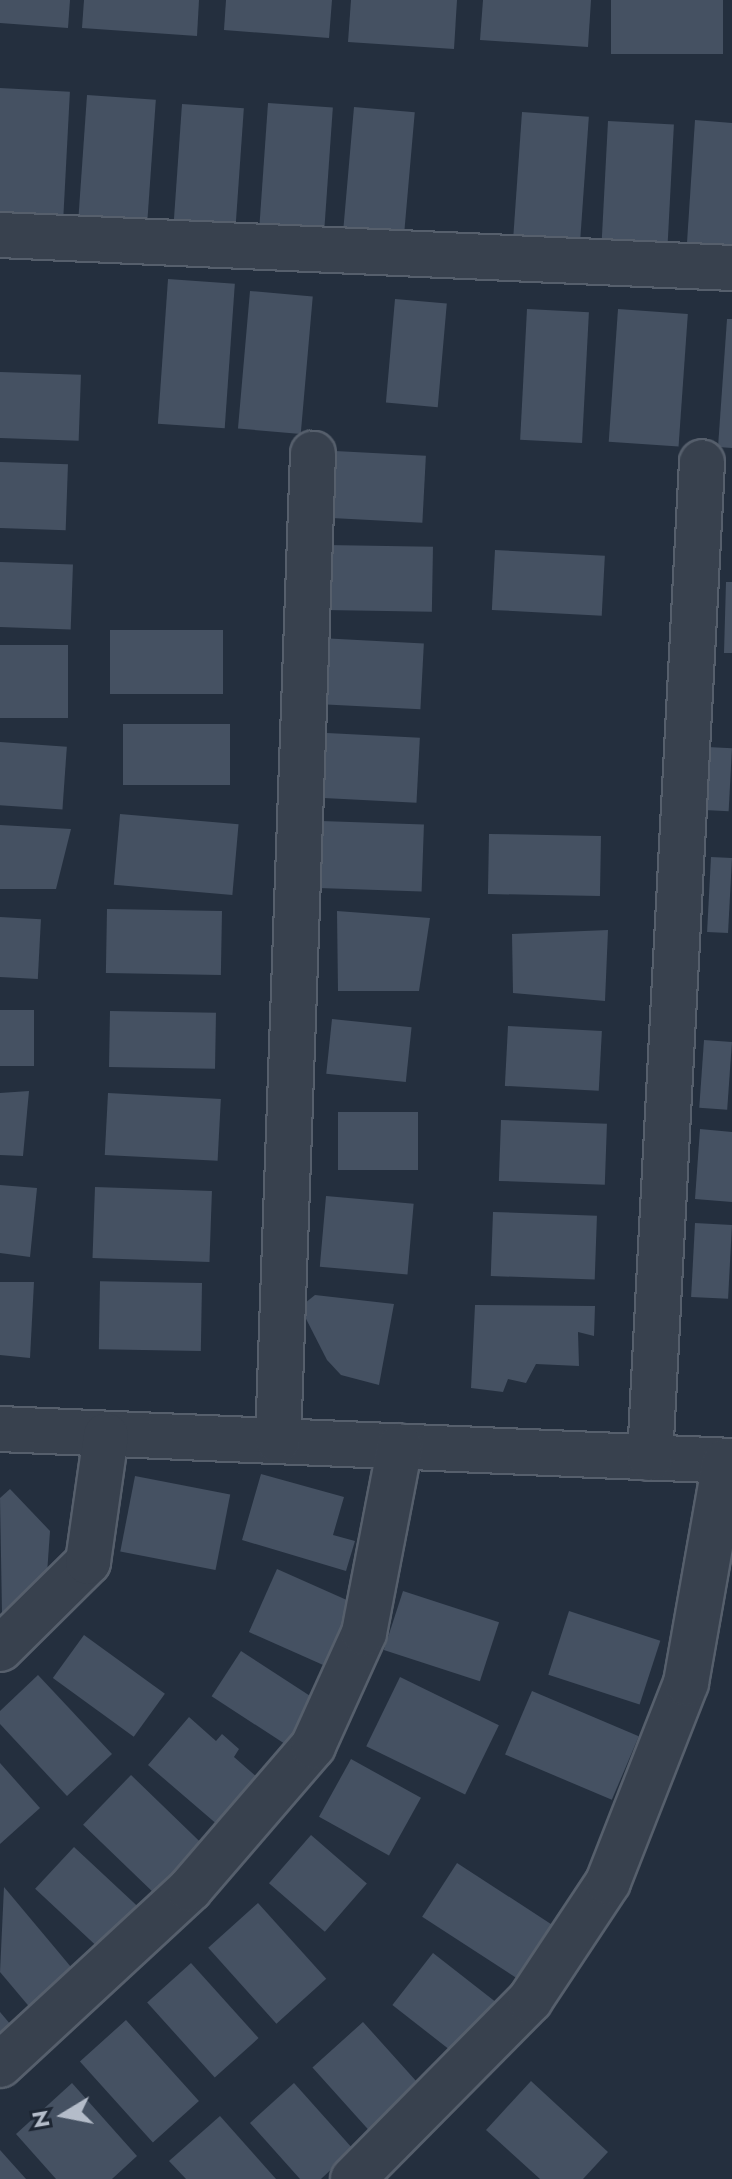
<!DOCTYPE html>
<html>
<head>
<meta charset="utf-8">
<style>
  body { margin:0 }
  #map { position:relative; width:732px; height:2179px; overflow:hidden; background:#242f3e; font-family:Jost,sans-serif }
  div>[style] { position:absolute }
  .building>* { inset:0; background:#455162; transform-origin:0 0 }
  .roads { filter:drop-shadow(2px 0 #565f6c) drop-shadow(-2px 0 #565f6c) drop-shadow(0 2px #565f6c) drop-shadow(0 -2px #565f6c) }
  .street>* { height:44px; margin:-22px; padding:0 22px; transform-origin:22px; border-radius:22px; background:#38414e }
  span { translate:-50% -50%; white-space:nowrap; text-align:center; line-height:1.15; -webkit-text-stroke:6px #1d2633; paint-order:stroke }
  .north { position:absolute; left:24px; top:2075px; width:80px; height:80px; -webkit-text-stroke:6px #1d2633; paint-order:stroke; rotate:260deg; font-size:22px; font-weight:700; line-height:32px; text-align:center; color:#b4bcc9 }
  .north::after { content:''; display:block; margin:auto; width:28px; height:36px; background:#b4bcc9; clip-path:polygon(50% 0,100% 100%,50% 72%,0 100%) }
</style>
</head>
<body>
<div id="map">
  <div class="building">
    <i style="clip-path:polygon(0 0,70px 0,68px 28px,0 23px)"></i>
    <i style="clip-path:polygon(84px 0,199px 0,197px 36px,82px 28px)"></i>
    <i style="clip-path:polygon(226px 0,332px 0,329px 38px,224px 30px)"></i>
    <i style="clip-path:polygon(351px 0,457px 0,454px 49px,348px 42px)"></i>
    <i style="clip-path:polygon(483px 0,591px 0,588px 47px,480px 40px)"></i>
    <i style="left:611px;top:0;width:112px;height:54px"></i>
    <i style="left:0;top:88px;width:70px;height:124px;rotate:3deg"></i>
    <i style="left:87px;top:95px;width:69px;height:126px;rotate:4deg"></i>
    <i style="left:268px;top:103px;width:65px;height:124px;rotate:4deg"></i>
    <i style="left:182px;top:104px;width:62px;height:126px;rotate:4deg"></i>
    <i style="left:354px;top:107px;width:61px;height:131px;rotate:5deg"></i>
    <i style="left:522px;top:112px;width:67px;height:134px;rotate:4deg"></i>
    <i style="clip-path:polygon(695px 120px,732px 123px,732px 261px,686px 258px)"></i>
    <i style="left:608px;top:121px;width:66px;height:124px;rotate:3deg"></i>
    <i style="left:168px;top:279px;width:67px;height:145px;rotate:4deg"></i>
    <i style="left:250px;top:291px;width:63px;height:138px;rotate:5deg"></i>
    <i style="left:395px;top:299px;width:52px;height:104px;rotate:5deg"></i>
    <i style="left:527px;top:309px;width:62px;height:131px;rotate:3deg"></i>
    <i style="left:618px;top:309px;width:70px;height:133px;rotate:4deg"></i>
    <i style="clip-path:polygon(727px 319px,732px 319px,732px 448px,718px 447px)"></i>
    <i style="left:0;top:372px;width:81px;height:66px;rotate:2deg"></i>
    <i style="left:335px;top:451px;width:91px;height:67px;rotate:3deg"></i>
    <i style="left:0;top:462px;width:68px;height:66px;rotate:2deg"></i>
    <i style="left:326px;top:545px;width:107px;height:65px;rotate:1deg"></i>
    <i style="left:495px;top:550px;width:110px;height:60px;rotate:3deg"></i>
    <i style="left:0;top:562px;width:73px;height:65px;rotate:2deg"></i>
    <i style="clip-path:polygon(726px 582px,732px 582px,732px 653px,724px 653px)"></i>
    <i style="left:110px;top:630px;width:113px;height:64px"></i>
    <i style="left:320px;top:638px;width:104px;height:66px;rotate:3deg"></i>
    <i style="left:0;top:645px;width:68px;height:73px"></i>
    <i style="left:123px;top:724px;width:107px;height:61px"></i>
    <i style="left:327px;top:733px;width:93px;height:65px;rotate:3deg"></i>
    <i style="left:0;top:742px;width:67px;height:63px;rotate:4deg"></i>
    <i style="left:688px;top:746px;width:44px;height:63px;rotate:3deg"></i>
    <i style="left:120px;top:814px;width:119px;height:71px;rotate:5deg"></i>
    <i style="left:321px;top:821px;width:103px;height:67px;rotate:2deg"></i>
    <i style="clip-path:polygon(0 825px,71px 829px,56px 889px,0 889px)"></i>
    <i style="left:489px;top:834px;width:112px;height:60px;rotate:1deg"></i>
    <i style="left:711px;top:857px;width:21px;height:75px;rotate:3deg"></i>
    <i style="left:107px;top:909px;width:115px;height:64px;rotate:1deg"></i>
    <i style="clip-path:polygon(337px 911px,430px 918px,419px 991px,338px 991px)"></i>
    <i style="left:0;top:917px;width:41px;height:60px;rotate:3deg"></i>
    <i style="clip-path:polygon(608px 930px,605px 1001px,513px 993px,512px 934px)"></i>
    <i style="left:0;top:1010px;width:34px;height:56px"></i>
    <i style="left:110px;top:1011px;width:106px;height:56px;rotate:1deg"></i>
    <i style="left:332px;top:1019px;width:80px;height:55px;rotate:6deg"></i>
    <i style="left:508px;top:1026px;width:94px;height:60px;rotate:3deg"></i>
    <i style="left:704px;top:1040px;width:28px;height:68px;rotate:4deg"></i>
    <i style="clip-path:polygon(29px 1091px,23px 1156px,0 1155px,0 1093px)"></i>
    <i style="left:108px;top:1093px;width:113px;height:62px;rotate:3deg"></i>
    <i style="left:338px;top:1112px;width:80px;height:58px"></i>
    <i style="left:501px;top:1120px;width:106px;height:61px;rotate:2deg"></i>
    <i style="clip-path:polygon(700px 1129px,732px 1132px,732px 1202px,695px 1199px)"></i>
    <i style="clip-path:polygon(0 1185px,37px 1188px,30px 1257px,0 1253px)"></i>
    <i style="left:95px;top:1187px;width:117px;height:71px;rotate:2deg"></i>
    <i style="left:326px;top:1196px;width:88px;height:71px;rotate:5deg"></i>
    <i style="left:493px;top:1212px;width:104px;height:64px;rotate:2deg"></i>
    <i style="left:695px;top:1223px;width:37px;height:74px;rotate:3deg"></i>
    <i style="clip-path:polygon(0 1282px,34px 1282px,30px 1358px,0 1355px)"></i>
    <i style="left:202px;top:1283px;width:68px;height:102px;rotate:91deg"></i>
    <i style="clip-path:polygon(315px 1295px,394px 1304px,379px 1385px,341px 1375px,327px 1360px,300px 1307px)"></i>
    <i style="clip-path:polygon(475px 1305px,595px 1306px,594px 1336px,578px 1332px,579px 1366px,536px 1364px,526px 1383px,508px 1379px,503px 1392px,471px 1388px)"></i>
    <i style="clip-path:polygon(261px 1474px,344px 1497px,333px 1535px,355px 1541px,346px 1571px,242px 1540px)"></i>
    <i style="left:135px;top:1476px;width:97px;height:77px;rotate:11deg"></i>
    <i style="clip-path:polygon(10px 1489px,50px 1531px,47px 1574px,2px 1613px,0 1498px)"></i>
    <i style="left:277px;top:1569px;width:93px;height:69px;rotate:24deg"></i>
    <i style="left:403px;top:1591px;width:101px;height:62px;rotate:18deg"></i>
    <i style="left:569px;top:1611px;width:96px;height:67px;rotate:18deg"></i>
    <i style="left:84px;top:1635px;width:100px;height:53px;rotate:36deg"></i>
    <i style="left:241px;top:1651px;width:94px;height:54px;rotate:33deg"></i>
    <i style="clip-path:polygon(38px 1675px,112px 1754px,67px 1796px,0 1724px,0 1711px)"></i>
    <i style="left:400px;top:1677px;width:110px;height:77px;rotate:26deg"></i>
    <i style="left:532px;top:1691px;width:116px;height:69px;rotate:23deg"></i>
    <i style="clip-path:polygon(189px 1717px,216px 1741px,222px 1734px,239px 1749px,234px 1757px,266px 1785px,226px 1832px,148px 1765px)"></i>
    <i style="left:351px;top:1759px;width:80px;height:66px;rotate:29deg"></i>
    <i style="clip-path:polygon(0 1763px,40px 1808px,0 1844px)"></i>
    <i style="left:131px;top:1775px;width:97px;height:69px;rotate:44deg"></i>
    <i style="left:311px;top:1835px;width:74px;height:64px;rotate:41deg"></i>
    <i style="left:74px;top:1847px;width:88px;height:57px;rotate:43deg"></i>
    <i style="left:457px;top:1863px;width:117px;height:64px;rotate:33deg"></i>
    <i style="clip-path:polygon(4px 1887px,76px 1973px,32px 2010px,0 1972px)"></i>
    <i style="left:258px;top:1903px;width:102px;height:67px;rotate:48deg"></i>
    <i style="left:433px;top:1953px;width:93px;height:66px;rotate:38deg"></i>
    <i style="left:191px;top:1963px;width:101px;height:59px;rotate:48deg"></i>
    <i style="clip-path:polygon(0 2012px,11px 2025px,0 2034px)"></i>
    <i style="left:126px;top:2020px;width:109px;height:62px;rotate:48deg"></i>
    <i style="left:363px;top:2022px;width:85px;height:68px;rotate:48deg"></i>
    <i style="clip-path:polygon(531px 2081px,608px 2152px,583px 2179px,540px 2179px,486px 2130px)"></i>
    <i style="clip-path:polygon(72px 2083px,137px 2156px,112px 2179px,56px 2179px,16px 2134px)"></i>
    <i style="clip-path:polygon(294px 2083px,353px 2149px,321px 2179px,300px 2179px,250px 2123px)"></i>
    <i style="clip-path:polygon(220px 2116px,276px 2179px,186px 2179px,169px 2161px)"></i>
    <i style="clip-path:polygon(0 2150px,26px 2179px,0 2179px)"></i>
  </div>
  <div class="roads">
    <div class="street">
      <i style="left:0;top:235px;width:733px;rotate:2.58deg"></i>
      <i style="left:0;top:1429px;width:733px;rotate:2.5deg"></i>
      <i style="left:278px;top:1441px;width:988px;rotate:-87.97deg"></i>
      <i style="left:650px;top:1458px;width:997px;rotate:-87.01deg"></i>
      <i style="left:0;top:1649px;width:124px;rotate:-44.7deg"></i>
      <i style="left:88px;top:1562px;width:128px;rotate:-81.9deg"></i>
      <i style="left:0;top:2065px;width:259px;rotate:-42.8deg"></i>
      <i style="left:190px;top:1889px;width:189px;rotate:-49.3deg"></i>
      <i style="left:313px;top:1746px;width:124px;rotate:-65.7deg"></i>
      <i style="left:364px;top:1633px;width:190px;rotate:-79.1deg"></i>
      <i style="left:353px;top:2179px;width:252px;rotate:-45.3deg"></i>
      <i style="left:530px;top:2000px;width:141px;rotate:-56.5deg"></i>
      <i style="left:608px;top:1882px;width:214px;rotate:-68.6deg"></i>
      <i style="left:686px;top:1683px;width:225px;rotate:-80deg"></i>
    </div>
  </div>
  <div class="north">N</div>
</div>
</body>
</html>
